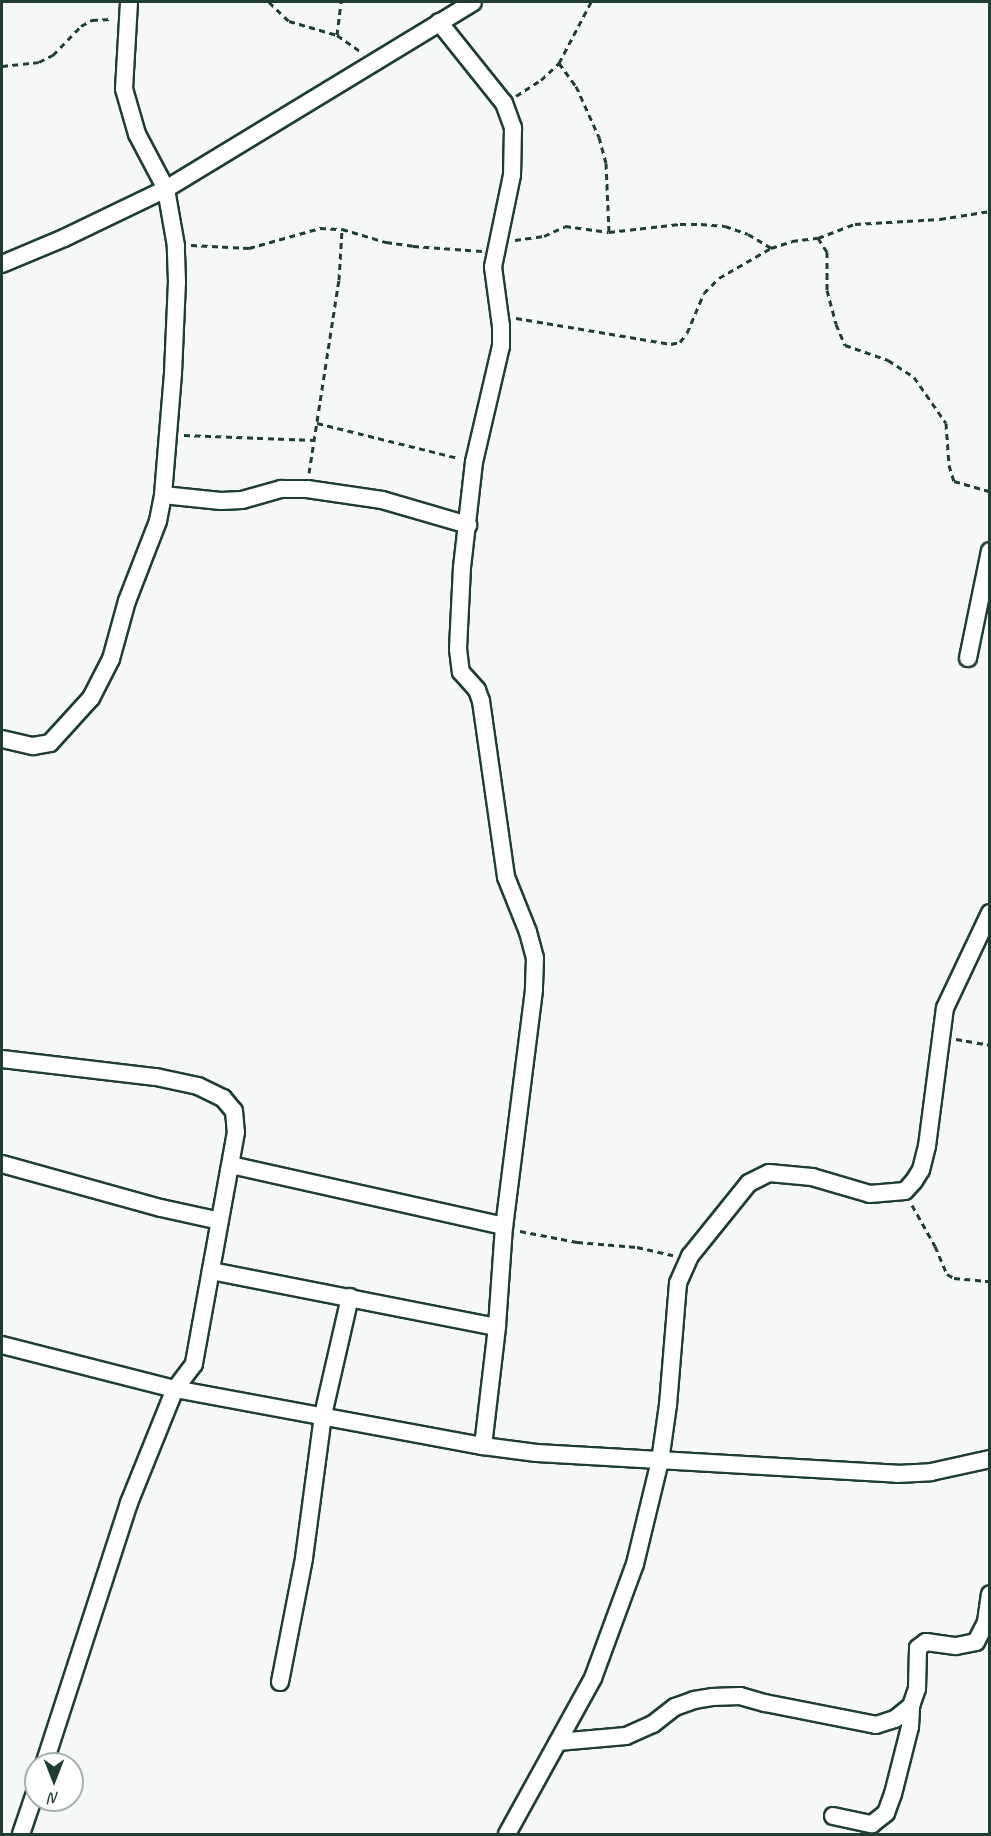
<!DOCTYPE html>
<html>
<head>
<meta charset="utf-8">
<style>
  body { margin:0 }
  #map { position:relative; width:991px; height:1836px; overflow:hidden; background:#f6f7f7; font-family:Caveat,sans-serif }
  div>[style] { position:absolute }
  .path>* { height:3px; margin-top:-1.5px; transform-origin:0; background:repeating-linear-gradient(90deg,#1f3d34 0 6px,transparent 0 10.5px) }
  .roads { filter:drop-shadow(2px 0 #1f3d34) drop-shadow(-2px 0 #1f3d34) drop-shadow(0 2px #1f3d34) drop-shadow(0 -2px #1f3d34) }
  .minor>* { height:16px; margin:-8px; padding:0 8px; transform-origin:8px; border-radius:8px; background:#fff }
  span { translate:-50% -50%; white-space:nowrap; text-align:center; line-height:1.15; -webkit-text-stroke:4.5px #fff; paint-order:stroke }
  .frame { position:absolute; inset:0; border:3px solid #1f3d34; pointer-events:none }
  .north { position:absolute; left:24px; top:1752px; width:60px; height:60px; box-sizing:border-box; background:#fff; border:2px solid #a5b1ae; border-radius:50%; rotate:180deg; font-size:16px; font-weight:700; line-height:24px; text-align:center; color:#1f3d34 }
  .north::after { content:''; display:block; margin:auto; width:21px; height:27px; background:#1f3d34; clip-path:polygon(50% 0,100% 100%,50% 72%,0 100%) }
</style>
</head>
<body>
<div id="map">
  <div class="path">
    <i style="left:269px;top:2px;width:28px;rotate:44deg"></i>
    <i style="left:289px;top:21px;width:50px;rotate:16.3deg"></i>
    <i style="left:337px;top:35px;width:29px;rotate:35deg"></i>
    <i style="left:337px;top:35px;width:33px;rotate:-83deg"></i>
    <i style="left:559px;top:63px;width:29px;rotate:54deg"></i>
    <i style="left:576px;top:86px;width:56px;rotate:65.7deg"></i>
    <i style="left:599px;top:137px;width:27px;rotate:75deg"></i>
    <i style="left:606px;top:163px;width:69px;rotate:87.5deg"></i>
    <i style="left:2px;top:66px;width:37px;rotate:-6deg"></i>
    <i style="left:39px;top:62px;width:16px;rotate:-27deg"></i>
    <i style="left:53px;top:55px;width:40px;rotate:-46deg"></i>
    <i style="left:81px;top:26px;width:13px;rotate:-29deg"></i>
    <i style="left:92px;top:20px;width:19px;rotate:-3deg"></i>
    <i style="left:516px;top:96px;width:30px;rotate:-33deg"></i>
    <i style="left:541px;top:80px;width:25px;rotate:-43deg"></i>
    <i style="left:559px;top:63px;width:69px;rotate:-62.3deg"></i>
    <i style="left:818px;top:238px;width:17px;rotate:57deg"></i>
    <i style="left:827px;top:252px;width:38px;rotate:90deg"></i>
    <i style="left:827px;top:290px;width:35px;rotate:75deg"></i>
    <i style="left:836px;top:324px;width:23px;rotate:67deg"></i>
    <i style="left:845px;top:345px;width:46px;rotate:19.2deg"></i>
    <i style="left:888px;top:360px;width:31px;rotate:33deg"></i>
    <i style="left:914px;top:377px;width:56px;rotate:55.2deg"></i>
    <i style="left:946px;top:423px;width:42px;rotate:85.9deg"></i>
    <i style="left:949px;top:465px;width:17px;rotate:73deg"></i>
    <i style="left:954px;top:481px;width:37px;rotate:16deg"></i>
    <i style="left:515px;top:240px;width:29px;rotate:-8deg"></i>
    <i style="left:544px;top:236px;width:23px;rotate:-25deg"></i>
    <i style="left:565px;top:226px;width:44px;rotate:7.8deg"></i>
    <i style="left:609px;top:232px;width:71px;rotate:-6.4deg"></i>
    <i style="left:680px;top:224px;width:21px"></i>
    <i style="left:701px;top:224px;width:24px;rotate:5deg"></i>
    <i style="left:725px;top:226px;width:24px;rotate:19deg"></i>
    <i style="left:748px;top:234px;width:27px;rotate:31deg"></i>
    <i style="left:191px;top:245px;width:58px;rotate:3deg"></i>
    <i style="left:249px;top:248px;width:74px;rotate:-15.7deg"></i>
    <i style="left:320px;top:228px;width:22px;rotate:3deg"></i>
    <i style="left:342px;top:229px;width:46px;rotate:16.5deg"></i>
    <i style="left:386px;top:242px;width:27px;rotate:8deg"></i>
    <i style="left:413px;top:246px;width:69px;rotate:4.1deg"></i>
    <i style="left:516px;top:318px;width:157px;rotate:9.5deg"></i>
    <i style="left:671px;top:344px;width:9px;rotate:-13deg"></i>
    <i style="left:680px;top:342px;width:11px;rotate:-52deg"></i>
    <i style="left:687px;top:333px;width:43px;rotate:-67deg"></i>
    <i style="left:704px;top:293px;width:21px;rotate:-45deg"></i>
    <i style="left:719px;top:278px;width:60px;rotate:-30deg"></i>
    <i style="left:771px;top:248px;width:22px;rotate:-18deg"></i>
    <i style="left:792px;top:241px;width:26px;rotate:-7deg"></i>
    <i style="left:818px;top:238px;width:40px;rotate:-21deg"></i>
    <i style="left:855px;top:224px;width:85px;rotate:-3.4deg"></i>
    <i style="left:940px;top:219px;width:51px;rotate:-9.1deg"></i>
    <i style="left:317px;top:423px;width:145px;rotate:13.9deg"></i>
    <i style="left:184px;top:435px;width:131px;rotate:2.2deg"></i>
    <i style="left:309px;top:473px;width:195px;rotate:-81.2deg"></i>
    <i style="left:339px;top:280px;width:51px;rotate:-86.6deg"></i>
    <i style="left:956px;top:1039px;width:35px;rotate:10deg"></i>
    <i style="left:912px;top:1205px;width:47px;rotate:60.7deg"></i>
    <i style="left:935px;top:1246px;width:30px;rotate:67deg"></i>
    <i style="left:947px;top:1274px;width:8px;rotate:30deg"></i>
    <i style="left:954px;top:1278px;width:36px;rotate:5deg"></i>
    <i style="left:520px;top:1231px;width:58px;rotate:10.9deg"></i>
    <i style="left:577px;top:1242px;width:60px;rotate:4.8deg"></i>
    <i style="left:637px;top:1247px;width:37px;rotate:13deg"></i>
  </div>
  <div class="roads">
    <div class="minor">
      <i style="left:439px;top:22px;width:104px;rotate:51.3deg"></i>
      <i style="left:504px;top:103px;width:27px;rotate:70deg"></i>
      <i style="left:513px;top:128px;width:47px;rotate:91.2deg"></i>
      <i style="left:512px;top:175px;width:94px;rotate:101.7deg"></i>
      <i style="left:493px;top:267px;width:60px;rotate:82.3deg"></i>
      <i style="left:501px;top:326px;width:20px;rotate:90deg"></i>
      <i style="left:501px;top:346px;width:119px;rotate:103.1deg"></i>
      <i style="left:474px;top:462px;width:106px;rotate:96.5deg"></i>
      <i style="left:462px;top:567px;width:82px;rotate:92.8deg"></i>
      <i style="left:458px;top:649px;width:23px;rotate:83deg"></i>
      <i style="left:461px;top:672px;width:24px;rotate:48deg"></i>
      <i style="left:477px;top:690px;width:12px;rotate:70deg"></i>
      <i style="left:481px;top:701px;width:178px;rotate:81.9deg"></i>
      <i style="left:506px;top:877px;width:59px;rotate:68.2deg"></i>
      <i style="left:528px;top:932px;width:27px;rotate:75deg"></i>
      <i style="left:535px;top:958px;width:32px;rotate:92deg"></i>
      <i style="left:534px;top:990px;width:238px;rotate:97.2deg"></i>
      <i style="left:504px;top:1226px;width:101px;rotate:94deg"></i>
      <i style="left:497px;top:1327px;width:120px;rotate:96.7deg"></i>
      <i style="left:2px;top:264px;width:67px;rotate:-22.8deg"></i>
      <i style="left:64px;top:238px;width:113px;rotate:-25.7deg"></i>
      <i style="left:166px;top:189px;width:359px;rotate:-31.3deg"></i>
      <i style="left:163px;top:495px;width:58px;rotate:5.9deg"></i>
      <i style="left:221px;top:501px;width:21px;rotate:-3deg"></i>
      <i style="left:242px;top:500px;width:41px;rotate:-15.8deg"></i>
      <i style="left:281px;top:489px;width:26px"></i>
      <i style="left:307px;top:489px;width:76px;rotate:8.3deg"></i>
      <i style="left:382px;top:500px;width:90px;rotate:16.2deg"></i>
      <i style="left:968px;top:658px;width:109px;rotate:-78.4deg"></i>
      <i style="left:2px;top:739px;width:32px;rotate:13deg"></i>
      <i style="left:33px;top:746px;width:17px;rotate:-10deg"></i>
      <i style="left:50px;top:743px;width:61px;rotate:-47.7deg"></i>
      <i style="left:91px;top:698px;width:44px;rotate:-62.9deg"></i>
      <i style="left:111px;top:659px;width:60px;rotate:-74.6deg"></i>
      <i style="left:127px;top:601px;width:86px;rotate:-68.8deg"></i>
      <i style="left:158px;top:521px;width:26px;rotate:-79deg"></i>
      <i style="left:163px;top:495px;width:122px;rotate:-85.3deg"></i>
      <i style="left:173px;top:373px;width:91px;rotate:-87.5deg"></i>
      <i style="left:177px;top:282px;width:36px;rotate:-92deg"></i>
      <i style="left:176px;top:246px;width:58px;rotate:-100deg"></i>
      <i style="left:166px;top:189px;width:62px;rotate:-117.8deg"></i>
      <i style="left:137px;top:134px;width:47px;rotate:-106.1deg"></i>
      <i style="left:124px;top:89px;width:87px;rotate:-86.7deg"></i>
      <i style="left:2px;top:1059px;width:155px;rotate:6.7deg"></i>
      <i style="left:156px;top:1077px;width:43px;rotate:12.1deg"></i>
      <i style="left:198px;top:1086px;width:28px;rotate:26deg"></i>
      <i style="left:223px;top:1098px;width:17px;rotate:50deg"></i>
      <i style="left:234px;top:1111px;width:21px;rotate:85deg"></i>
      <i style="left:236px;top:1132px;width:236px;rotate:100.3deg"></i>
      <i style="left:194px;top:1364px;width:31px;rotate:127deg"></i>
      <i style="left:175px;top:1389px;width:123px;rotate:112deg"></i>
      <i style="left:129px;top:1503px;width:274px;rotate:108deg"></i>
      <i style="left:2px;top:1164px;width:165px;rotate:15.5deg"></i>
      <i style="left:161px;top:1208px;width:60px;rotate:12.4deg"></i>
      <i style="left:231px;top:1165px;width:280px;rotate:12.6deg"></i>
      <i style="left:211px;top:1271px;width:291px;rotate:11.1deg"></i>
      <i style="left:2px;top:1345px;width:179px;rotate:14.3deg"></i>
      <i style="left:175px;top:1389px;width:313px;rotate:10.5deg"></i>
      <i style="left:483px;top:1446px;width:54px;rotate:7.4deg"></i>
      <i style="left:537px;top:1453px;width:361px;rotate:3.3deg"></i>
      <i style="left:897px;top:1474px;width:34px;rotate:-3deg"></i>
      <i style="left:931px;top:1472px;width:60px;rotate:-12.4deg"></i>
      <i style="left:280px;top:1682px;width:126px;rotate:-79deg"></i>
      <i style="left:304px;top:1558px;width:144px;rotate:-82.4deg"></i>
      <i style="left:323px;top:1415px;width:121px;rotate:-77.1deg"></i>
      <i style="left:558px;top:1742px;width:68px;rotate:-5deg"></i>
      <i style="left:626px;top:1736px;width:30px;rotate:-24deg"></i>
      <i style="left:653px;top:1724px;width:28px;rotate:-38deg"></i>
      <i style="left:675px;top:1707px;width:20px;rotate:-20deg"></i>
      <i style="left:694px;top:1700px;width:18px;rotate:-9deg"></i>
      <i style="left:712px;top:1697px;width:28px;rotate:-2deg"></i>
      <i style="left:740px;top:1696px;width:26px;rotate:16deg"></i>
      <i style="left:765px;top:1703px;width:113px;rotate:11.2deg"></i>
      <i style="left:876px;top:1725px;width:20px;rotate:-18deg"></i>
      <i style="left:895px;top:1719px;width:21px;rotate:-39deg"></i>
      <i style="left:911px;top:1706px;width:18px;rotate:-71deg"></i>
      <i style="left:917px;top:1689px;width:41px;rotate:-88.6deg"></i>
      <i style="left:918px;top:1648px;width:10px;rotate:-37deg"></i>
      <i style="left:926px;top:1642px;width:30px;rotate:8deg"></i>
      <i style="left:956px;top:1646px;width:20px;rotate:-11deg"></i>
      <i style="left:976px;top:1642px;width:22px;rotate:-63deg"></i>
      <i style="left:986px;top:1622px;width:28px;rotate:-82deg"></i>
      <i style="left:833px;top:1816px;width:40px;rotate:12deg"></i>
      <i style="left:872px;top:1824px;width:18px;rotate:-38deg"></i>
      <i style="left:886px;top:1813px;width:20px;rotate:-70deg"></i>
      <i style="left:893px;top:1794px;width:69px;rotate:-75.8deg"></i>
      <i style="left:910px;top:1727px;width:21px;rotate:-87deg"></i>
      <i style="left:21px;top:1834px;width:46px;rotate:-71.2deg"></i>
      <i style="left:507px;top:1834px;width:178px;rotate:-61.1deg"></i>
      <i style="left:593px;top:1678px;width:121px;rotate:-69.8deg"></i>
      <i style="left:635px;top:1564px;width:106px;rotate:-76.4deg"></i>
      <i style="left:660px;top:1461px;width:57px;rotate:-81.9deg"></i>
      <i style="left:668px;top:1405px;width:122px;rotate:-85.3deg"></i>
      <i style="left:678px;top:1283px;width:30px;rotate:-66deg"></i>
      <i style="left:690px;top:1256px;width:94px;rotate:-51.1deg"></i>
      <i style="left:749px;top:1183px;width:22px;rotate:-27deg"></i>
      <i style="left:769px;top:1173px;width:43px;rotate:5.3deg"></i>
      <i style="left:812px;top:1177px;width:60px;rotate:16.3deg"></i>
      <i style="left:870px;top:1194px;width:35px;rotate:-5deg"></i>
      <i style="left:905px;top:1191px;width:13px;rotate:-48deg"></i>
      <i style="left:914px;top:1181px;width:13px;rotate:-58deg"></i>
      <i style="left:921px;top:1170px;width:25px;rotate:-76deg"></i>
      <i style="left:927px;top:1146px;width:139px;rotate:-82.6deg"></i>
      <i style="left:945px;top:1008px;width:105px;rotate:-64.7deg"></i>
    </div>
  </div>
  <div class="frame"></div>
  <div class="north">N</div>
</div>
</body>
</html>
